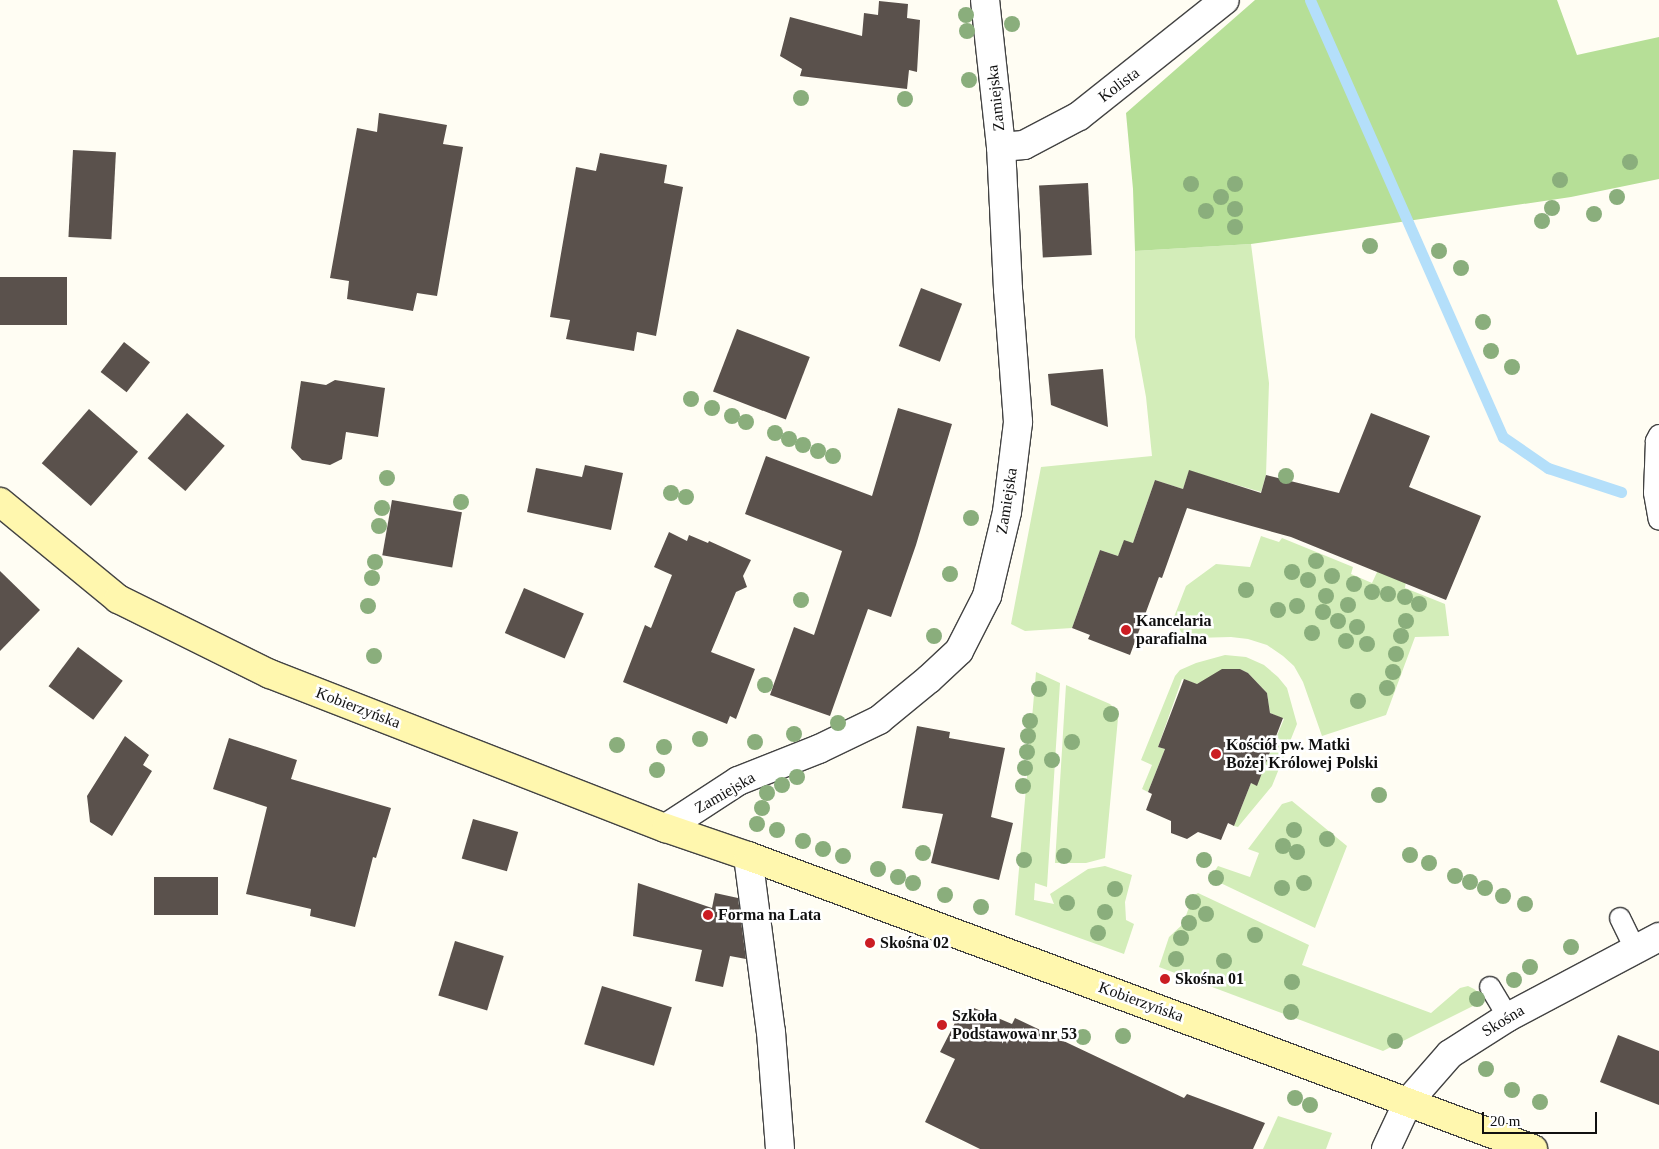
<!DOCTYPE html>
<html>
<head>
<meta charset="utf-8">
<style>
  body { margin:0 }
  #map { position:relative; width:1659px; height:1149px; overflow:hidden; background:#fffdf3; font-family:Georgia,serif }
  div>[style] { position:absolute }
  .green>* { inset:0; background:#d3edb9 }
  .forest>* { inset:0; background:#b6df97 }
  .stream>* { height:11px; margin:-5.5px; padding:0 5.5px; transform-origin:5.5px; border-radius:5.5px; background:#b4dffa }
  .building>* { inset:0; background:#5a514c; transform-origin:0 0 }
  .roads { filter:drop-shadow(1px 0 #434343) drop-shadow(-1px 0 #434343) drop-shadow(0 1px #434343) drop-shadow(0 -1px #434343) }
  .lane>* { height:20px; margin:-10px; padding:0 10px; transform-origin:10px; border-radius:10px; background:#fff }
  .street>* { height:28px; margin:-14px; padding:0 14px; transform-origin:14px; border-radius:14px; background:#fff }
  .secondary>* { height:28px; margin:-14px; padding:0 14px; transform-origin:14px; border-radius:14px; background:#fff7ae }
  .trees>* { width:16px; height:16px; margin:-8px; border-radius:50%; background:#8aae7c }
  .dots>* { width:14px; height:14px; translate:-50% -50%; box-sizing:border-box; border:2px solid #fff; border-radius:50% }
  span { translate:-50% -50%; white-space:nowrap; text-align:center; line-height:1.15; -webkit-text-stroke:5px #fff; paint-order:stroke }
  .street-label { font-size:16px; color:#101010 }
  .poi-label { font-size:16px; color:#101010; font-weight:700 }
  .left { translate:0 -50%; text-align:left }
  .scale { position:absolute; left:1482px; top:1112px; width:115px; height:22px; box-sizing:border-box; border:2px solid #101010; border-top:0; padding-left:6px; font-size:15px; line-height:18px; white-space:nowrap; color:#101010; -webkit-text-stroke:4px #fff; paint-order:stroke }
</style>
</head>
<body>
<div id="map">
  <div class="green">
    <i style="clip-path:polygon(1251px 244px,1269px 383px,1266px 475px,1261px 492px,1189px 471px,1183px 489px,1155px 480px,1133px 543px,1124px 541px,1118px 556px,1100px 550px,1072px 628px,1025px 631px,1011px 624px,1041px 467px,1152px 456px,1146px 397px,1135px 337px,1135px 251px)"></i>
    <i style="clip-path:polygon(1261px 536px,1279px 542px,1282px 538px,1353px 567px,1351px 574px,1372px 583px,1379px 568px,1406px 580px,1405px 588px,1445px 604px,1449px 636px,1415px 637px,1386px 715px,1322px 736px,1303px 682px,1294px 666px,1283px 656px,1267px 645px,1248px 639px,1231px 637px,1194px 638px,1181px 632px,1174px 617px,1186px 586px,1216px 564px,1250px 567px)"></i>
    <i style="clip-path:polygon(1225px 655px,1246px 657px,1264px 665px,1278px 677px,1287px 688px,1297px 724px,1272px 786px,1238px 827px,1234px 826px,1251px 783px,1256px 785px,1284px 719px,1270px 713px,1267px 693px,1248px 673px,1240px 669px,1197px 684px,1182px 679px,1158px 747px,1165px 749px,1148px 792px,1142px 789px,1152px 765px,1141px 760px,1175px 676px,1180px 670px,1196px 663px)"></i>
    <i style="clip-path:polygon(1036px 672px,1060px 683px,1047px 887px,1035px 883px,1034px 900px,1054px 904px,1050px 894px,1088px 869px,1105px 866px,1132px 875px,1125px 902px,1126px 920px,1134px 924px,1124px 954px,1015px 915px)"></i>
    <i style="clip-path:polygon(1066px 685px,1110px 704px,1114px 708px,1118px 718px,1105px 858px,1086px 863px,1055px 863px)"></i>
    <i style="clip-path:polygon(1292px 801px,1347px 846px,1315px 928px,1210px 878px,1218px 866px,1250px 877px,1259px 853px,1248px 849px,1282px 804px)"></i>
    <i style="clip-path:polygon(1198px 893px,1309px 945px,1302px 965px,1431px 1013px,1460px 988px,1468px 986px,1474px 989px,1479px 993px,1483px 1001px,1383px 1051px,1159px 967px,1169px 937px,1183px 924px,1193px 896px)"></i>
    <i style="clip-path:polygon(1278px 1116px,1332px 1133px,1326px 1149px,1263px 1149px)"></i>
  </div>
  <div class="forest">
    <i style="clip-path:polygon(1255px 0,1557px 0,1577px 55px,1659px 37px,1659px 179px,1571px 197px,1251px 244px,1135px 251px,1133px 189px,1126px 113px)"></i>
  </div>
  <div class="stream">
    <i style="left:1310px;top:0;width:478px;rotate:66.2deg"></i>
    <i style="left:1503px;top:437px;width:55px;rotate:34.6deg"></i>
    <i style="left:1548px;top:468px;width:77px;rotate:18.2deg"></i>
  </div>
  <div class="building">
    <i style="clip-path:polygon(879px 1px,908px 4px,907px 18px,920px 20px,917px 72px,909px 70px,907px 89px,800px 76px,802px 69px,780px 56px,790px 17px,862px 36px,864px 13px,878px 15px)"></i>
    <i style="clip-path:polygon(379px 113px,447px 125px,443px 144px,463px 147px,437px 296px,417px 293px,413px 311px,347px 299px,349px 281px,330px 278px,357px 128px,377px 132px)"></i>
    <i style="left:73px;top:150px;width:43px;height:87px;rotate:3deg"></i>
    <i style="clip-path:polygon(600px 153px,667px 165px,664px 183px,683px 187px,656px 336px,637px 332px,634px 351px,566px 339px,570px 320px,550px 317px,576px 167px,596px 171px)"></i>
    <i style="left:1088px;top:183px;width:72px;height:49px;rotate:87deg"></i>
    <i style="left:0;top:277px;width:67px;height:48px"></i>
    <i style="left:921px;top:288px;width:44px;height:62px;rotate:21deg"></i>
    <i style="left:737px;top:329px;width:78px;height:67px;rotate:21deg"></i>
    <i style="left:124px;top:342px;width:33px;height:38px;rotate:38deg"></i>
    <i style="clip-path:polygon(1103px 369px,1108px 427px,1051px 405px,1048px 374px)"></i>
    <i style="clip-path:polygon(335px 380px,385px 388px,378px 437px,346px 432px,342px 459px,330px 465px,302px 460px,291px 448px,301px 381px,326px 385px)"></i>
    <i style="clip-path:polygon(898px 408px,952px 424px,916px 545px,891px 617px,868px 609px,830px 716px,770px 695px,794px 627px,814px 635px,842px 551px,745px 514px,766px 456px,872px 496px)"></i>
    <i style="left:89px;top:409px;width:65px;height:72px;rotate:41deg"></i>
    <i style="left:187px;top:413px;width:50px;height:60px;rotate:41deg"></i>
    <i style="clip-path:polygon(1371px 413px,1430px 436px,1409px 487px,1481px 516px,1446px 600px,1291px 537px,1187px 508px,1162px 578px,1159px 577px,1130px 655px,1088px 639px,1090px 635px,1072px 628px,1100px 550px,1118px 556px,1124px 540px,1133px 543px,1155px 480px,1183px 489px,1189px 470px,1261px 493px,1266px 475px,1339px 493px)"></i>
    <i style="clip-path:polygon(585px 465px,623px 473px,611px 530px,527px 512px,536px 468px,582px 477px)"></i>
    <i style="left:392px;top:500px;width:71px;height:56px;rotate:10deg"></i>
    <i style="clip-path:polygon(669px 532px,687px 541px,689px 535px,708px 543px,709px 541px,751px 560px,743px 576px,747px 587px,736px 592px,711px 652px,755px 669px,736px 719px,730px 716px,727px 724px,623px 682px,645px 625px,651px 628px,672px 575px,654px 567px)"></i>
    <i style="clip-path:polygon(0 571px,40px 610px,0 651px)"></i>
    <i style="left:524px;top:588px;width:65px;height:49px;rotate:23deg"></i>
    <i style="left:78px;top:647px;width:56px;height:49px;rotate:37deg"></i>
    <i style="clip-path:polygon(1222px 669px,1240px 669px,1248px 673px,1267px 693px,1270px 713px,1283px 718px,1257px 786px,1251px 783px,1234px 826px,1228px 823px,1221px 840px,1198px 832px,1187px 839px,1171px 833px,1171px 821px,1146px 810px,1152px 794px,1148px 792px,1165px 749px,1158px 747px,1184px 679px,1197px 684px)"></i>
    <i style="clip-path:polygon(917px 726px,950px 732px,949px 738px,1005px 748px,991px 817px,1013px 823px,999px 880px,931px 863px,943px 814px,902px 808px)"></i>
    <i style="clip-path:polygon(125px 736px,149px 755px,143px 765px,152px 771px,112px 836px,90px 822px,87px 796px)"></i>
    <i style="clip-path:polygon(229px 738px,297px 760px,291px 779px,391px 808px,376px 858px,373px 857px,355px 927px,310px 916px,311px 909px,246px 894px,267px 807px,213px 789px)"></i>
    <i style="left:473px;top:819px;width:47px;height:41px;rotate:16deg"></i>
    <i style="left:218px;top:877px;width:38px;height:64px;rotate:90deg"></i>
    <i style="clip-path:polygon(638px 883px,712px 908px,715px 893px,738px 898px,746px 959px,730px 956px,723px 987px,695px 981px,702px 950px,633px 936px)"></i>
    <i style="left:455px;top:941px;width:51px;height:57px;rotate:17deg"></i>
    <i style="left:602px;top:986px;width:73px;height:61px;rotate:17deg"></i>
    <i style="clip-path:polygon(974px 1008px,1012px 1024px,1015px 1018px,1184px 1098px,1187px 1094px,1265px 1123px,1253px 1149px,980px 1149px,925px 1122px,955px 1059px,940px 1052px,958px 1017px)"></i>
    <i style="clip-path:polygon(1618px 1035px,1659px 1051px,1659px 1105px,1600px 1082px)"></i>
  </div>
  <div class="roads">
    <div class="lane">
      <i style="left:1659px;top:435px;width:7px;rotate:117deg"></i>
      <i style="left:1656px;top:441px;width:52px;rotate:92.2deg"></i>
      <i style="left:1654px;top:493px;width:27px;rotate:80deg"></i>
      <i style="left:1620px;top:918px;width:34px;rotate:64deg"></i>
      <i style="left:1490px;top:987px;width:35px;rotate:59deg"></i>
    </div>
    <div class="street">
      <i style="left:1001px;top:147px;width:23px;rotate:-5deg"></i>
      <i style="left:1024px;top:145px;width:62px;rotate:-27.8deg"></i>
      <i style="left:1079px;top:116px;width:186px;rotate:-38.5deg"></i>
      <i style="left:666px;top:828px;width:86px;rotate:-33.1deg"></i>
      <i style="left:738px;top:781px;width:87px;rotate:-21.6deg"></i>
      <i style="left:819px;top:749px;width:67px;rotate:-25.8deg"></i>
      <i style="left:879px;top:720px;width:65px;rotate:-39.4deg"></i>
      <i style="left:929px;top:679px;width:41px;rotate:-43deg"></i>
      <i style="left:959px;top:651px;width:62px;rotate:-63deg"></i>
      <i style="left:987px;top:596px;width:86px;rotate:-76.6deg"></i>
      <i style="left:1007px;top:512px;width:91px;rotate:-83deg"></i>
      <i style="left:1018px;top:422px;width:133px;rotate:-94.3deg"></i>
      <i style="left:1008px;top:289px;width:142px;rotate:-92.8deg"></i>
      <i style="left:1001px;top:147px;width:148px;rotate:-96.2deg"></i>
      <i style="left:748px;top:856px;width:177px;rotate:82.6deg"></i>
      <i style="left:771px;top:1032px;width:117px;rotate:85.6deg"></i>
      <i style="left:1386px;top:1149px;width:52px;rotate:-64.9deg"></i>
      <i style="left:1408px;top:1102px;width:64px;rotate:-48.8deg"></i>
      <i style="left:1450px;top:1054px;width:69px;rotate:-32.5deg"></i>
      <i style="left:1508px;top:1017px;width:171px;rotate:-27.9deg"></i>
    </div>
    <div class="secondary">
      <i style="left:0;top:502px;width:153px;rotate:39.4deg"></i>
      <i style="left:118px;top:599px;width:169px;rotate:26.3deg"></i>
      <i style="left:270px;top:674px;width:425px;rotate:21.3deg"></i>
      <i style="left:666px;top:828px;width:87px;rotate:18.9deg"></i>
      <i style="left:748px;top:856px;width:838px;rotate:20.47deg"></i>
    </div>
  </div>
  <div class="trees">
    <i style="left:966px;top:15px"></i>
    <i style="left:1012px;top:24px"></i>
    <i style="left:967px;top:31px"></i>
    <i style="left:969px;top:80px"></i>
    <i style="left:801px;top:98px"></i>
    <i style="left:905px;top:99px"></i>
    <i style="left:1630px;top:162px"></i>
    <i style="left:1560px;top:180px"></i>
    <i style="left:1191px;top:184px"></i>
    <i style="left:1235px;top:184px"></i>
    <i style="left:1221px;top:197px"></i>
    <i style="left:1617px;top:197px"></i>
    <i style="left:1552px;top:208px"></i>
    <i style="left:1235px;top:209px"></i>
    <i style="left:1206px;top:211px"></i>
    <i style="left:1594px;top:214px"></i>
    <i style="left:1542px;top:221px"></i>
    <i style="left:1235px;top:227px"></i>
    <i style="left:1370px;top:246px"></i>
    <i style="left:1439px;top:251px"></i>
    <i style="left:1461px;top:268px"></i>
    <i style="left:1483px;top:322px"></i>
    <i style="left:1491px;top:351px"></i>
    <i style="left:1512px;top:367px"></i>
    <i style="left:691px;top:399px"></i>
    <i style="left:712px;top:408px"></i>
    <i style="left:732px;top:416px"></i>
    <i style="left:746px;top:422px"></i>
    <i style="left:775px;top:433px"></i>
    <i style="left:789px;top:439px"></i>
    <i style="left:803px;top:445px"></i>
    <i style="left:818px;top:451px"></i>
    <i style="left:833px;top:456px"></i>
    <i style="left:1286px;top:476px"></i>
    <i style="left:387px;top:478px"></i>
    <i style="left:671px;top:493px"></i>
    <i style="left:686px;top:497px"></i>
    <i style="left:461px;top:502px"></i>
    <i style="left:382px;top:508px"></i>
    <i style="left:971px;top:518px"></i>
    <i style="left:379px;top:526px"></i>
    <i style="left:1316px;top:561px"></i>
    <i style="left:375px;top:562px"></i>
    <i style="left:1292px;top:572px"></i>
    <i style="left:950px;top:574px"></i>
    <i style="left:1332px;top:576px"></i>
    <i style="left:372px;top:578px"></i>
    <i style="left:1308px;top:580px"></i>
    <i style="left:1354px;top:584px"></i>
    <i style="left:1246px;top:590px"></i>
    <i style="left:1372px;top:592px"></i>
    <i style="left:1388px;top:594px"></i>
    <i style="left:1326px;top:596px"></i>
    <i style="left:1405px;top:597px"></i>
    <i style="left:801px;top:600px"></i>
    <i style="left:1419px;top:604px"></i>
    <i style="left:1348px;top:605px"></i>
    <i style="left:368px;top:606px"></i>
    <i style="left:1297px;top:606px"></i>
    <i style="left:1278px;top:610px"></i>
    <i style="left:1323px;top:612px"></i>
    <i style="left:1338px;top:621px"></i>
    <i style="left:1406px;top:621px"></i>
    <i style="left:1357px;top:627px"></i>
    <i style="left:1312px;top:633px"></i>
    <i style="left:934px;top:636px"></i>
    <i style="left:1401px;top:636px"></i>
    <i style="left:1346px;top:641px"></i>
    <i style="left:1367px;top:644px"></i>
    <i style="left:1396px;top:654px"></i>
    <i style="left:374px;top:656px"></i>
    <i style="left:1393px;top:672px"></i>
    <i style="left:765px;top:685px"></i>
    <i style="left:1387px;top:688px"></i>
    <i style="left:1039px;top:689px"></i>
    <i style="left:1358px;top:701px"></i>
    <i style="left:1111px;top:714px"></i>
    <i style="left:1030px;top:721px"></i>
    <i style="left:838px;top:723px"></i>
    <i style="left:794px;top:734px"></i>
    <i style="left:1028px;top:736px"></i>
    <i style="left:700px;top:739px"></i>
    <i style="left:755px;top:742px"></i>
    <i style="left:1072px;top:742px"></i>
    <i style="left:617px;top:745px"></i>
    <i style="left:664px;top:747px"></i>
    <i style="left:1027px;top:752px"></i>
    <i style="left:1052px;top:760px"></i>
    <i style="left:1025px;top:768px"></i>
    <i style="left:657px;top:770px"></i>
    <i style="left:797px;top:777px"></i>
    <i style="left:782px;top:785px"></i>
    <i style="left:1023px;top:786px"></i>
    <i style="left:767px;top:793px"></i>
    <i style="left:1379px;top:795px"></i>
    <i style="left:762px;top:808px"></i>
    <i style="left:757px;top:824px"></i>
    <i style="left:777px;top:830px"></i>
    <i style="left:1294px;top:830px"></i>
    <i style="left:1327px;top:839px"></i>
    <i style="left:803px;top:841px"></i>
    <i style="left:1283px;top:846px"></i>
    <i style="left:823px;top:849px"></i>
    <i style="left:1297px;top:852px"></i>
    <i style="left:923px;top:853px"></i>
    <i style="left:1410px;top:855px"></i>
    <i style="left:843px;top:856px"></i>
    <i style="left:1064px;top:856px"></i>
    <i style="left:1024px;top:860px"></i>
    <i style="left:1204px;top:860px"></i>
    <i style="left:1429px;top:863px"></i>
    <i style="left:878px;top:869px"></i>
    <i style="left:1455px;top:876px"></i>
    <i style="left:898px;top:877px"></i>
    <i style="left:1216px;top:878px"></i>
    <i style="left:1470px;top:882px"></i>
    <i style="left:913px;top:883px"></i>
    <i style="left:1304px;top:883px"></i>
    <i style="left:1282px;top:888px"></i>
    <i style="left:1485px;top:888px"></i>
    <i style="left:1115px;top:889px"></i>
    <i style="left:945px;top:895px"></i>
    <i style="left:1503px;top:896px"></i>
    <i style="left:1193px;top:902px"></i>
    <i style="left:1067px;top:903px"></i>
    <i style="left:1525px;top:904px"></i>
    <i style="left:981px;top:907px"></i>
    <i style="left:1105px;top:912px"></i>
    <i style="left:1206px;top:914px"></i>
    <i style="left:1189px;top:923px"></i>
    <i style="left:1098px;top:933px"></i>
    <i style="left:1255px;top:935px"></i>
    <i style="left:1181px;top:938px"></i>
    <i style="left:1571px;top:947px"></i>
    <i style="left:1176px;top:959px"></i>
    <i style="left:1224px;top:961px"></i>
    <i style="left:1530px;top:967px"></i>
    <i style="left:1514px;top:980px"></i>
    <i style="left:1292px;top:982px"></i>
    <i style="left:1477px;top:999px"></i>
    <i style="left:1291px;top:1012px"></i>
    <i style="left:1123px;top:1036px"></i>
    <i style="left:1083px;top:1037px"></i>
    <i style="left:1395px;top:1041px"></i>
    <i style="left:1486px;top:1069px"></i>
    <i style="left:1512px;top:1090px"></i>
    <i style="left:1295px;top:1098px"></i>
    <i style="left:1540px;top:1102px"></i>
    <i style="left:1310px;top:1105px"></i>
  </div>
  <div class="dots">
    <i style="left:1126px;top:630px;background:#cb1d23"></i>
    <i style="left:1216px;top:754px;background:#cb1d23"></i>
    <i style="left:708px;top:915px;background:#cb1d23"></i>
    <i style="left:870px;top:943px;background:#cb1d23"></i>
    <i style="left:1165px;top:979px;background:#cb1d23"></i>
    <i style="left:942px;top:1025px;background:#cb1d23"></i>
  </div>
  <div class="street-label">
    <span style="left:1119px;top:85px;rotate:-37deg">Kolista</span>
    <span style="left:996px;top:98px;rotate:-96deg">Zamiejska</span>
    <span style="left:1007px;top:501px;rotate:-81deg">Zamiejska</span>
    <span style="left:358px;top:708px;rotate:21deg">Kobierzyńska</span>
    <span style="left:725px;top:793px;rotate:-30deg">Zamiejska</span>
    <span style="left:1141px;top:1002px;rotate:20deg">Kobierzyńska</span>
    <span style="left:1503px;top:1021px;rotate:-31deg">Skośna</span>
  </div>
  <div class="poi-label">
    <span class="left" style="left:1136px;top:630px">Kancelaria<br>parafialna</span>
    <span class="left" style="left:1226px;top:754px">Kościół pw. Matki<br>Bożej Królowej Polski</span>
    <span class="left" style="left:718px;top:915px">Forma na Lata</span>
    <span class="left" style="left:880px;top:943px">Skośna 02</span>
    <span class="left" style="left:1175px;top:979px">Skośna 01</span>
    <span class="left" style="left:952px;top:1025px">Szkoła<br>Podstawowa nr 53</span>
  </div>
  <div class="scale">20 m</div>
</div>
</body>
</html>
